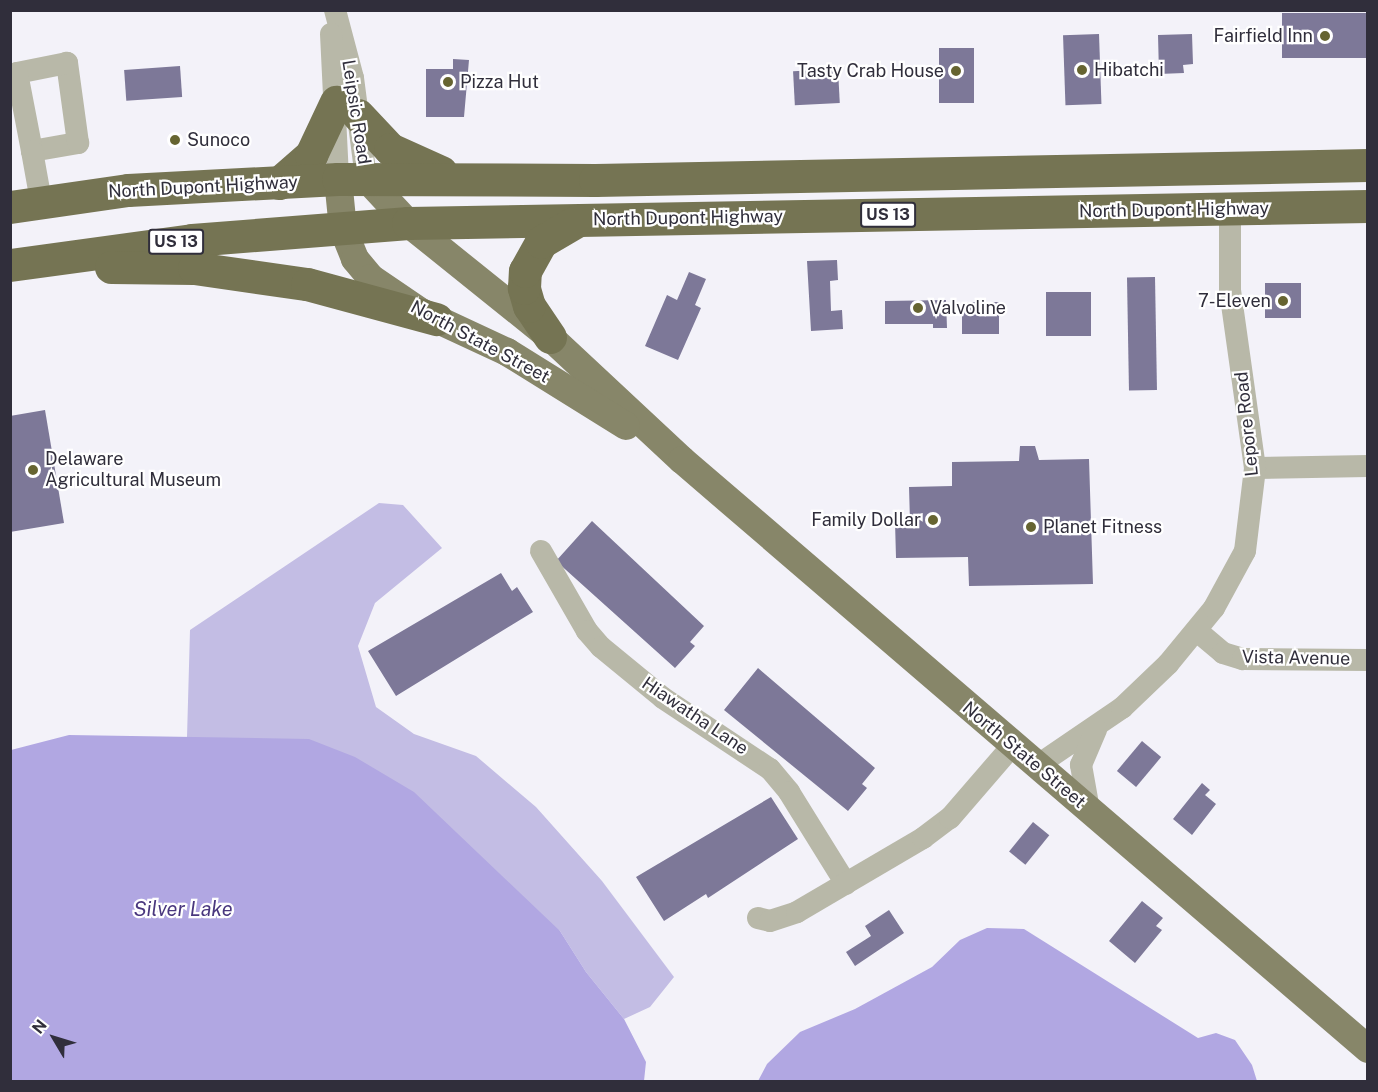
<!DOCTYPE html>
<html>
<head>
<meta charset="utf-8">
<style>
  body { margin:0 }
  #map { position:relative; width:1378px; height:1092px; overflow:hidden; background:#f3f2f9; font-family:"Public Sans",sans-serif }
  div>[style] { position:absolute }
  .green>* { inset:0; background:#c3bde4 }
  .water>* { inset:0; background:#b1a7e2 }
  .building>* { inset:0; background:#7d7898; transform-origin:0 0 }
  .minor>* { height:22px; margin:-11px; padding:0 11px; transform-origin:11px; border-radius:11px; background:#b8b8a8 }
  .major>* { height:28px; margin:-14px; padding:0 14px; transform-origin:14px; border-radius:14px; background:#878669 }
  .highway>* { height:33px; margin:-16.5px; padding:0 16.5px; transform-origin:16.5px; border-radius:16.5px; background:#757453 }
  .dots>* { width:16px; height:16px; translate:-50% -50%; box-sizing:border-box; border:3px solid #fff; border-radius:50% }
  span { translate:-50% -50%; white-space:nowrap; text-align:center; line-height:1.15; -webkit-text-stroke:4.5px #fff; paint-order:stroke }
  .shield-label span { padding:2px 4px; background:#fff; border:2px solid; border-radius:4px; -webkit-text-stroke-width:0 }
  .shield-label { font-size:16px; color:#302e3b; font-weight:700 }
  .poi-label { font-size:18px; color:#302e3b }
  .right { translate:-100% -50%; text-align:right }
  .left { translate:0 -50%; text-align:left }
  .street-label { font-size:18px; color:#302e3b }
  .water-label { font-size:20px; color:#49377e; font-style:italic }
  .frame { position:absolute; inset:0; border:12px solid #302e3b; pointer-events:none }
  .north { position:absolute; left:24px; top:1008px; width:60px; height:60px; -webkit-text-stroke:4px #fff; paint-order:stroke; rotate:308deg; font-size:16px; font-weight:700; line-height:24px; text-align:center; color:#302e3b }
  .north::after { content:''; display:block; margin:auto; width:21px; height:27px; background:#302e3b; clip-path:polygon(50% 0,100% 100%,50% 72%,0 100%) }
</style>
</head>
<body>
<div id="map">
  <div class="green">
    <i style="clip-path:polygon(379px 503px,403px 505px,442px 548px,375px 603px,358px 646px,376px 707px,414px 734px,476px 756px,536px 807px,602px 881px,674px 977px,650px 1007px,624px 1019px,586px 972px,560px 931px,187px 737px,190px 630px)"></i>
  </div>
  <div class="water">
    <i style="clip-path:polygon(69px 735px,309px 739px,355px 757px,414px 792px,560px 931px,586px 972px,624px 1019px,646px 1062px,644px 1081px,11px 1081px,11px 750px)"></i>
    <i style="clip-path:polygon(987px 928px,1024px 929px,1198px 1038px,1216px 1033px,1235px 1040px,1252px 1065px,1257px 1081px,758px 1081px,767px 1064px,800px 1032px,855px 1009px,932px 967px,960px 940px)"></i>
  </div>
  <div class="building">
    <i style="left:1368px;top:13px;width:45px;height:86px;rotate:90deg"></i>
    <i style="left:1099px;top:34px;width:70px;height:36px;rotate:88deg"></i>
    <i style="clip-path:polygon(1192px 34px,1193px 64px,1183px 65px,1184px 73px,1159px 74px,1158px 35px)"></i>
    <i style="left:939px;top:48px;width:35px;height:55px"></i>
    <i style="clip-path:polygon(453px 59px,469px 60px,464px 117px,426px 117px,426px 69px,453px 69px)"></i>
    <i style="left:180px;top:66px;width:31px;height:56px;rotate:86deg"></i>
    <i style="left:838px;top:69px;width:34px;height:45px;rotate:87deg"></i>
    <i style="clip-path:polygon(837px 260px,838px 280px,830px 281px,831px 311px,842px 310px,843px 329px,811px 331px,807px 261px)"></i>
    <i style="clip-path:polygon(689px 272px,706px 279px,695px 305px,701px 308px,678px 360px,645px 346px,667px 295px,677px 300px)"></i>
    <i style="left:1155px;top:277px;width:113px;height:28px;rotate:89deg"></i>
    <i style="left:1265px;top:283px;width:36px;height:35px"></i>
    <i style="left:1091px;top:292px;width:44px;height:45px;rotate:90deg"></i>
    <i style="clip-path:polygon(946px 300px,947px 328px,933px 328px,933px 324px,885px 324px,885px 301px)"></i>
    <i style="left:999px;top:302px;width:32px;height:37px;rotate:90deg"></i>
    <i style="clip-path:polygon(45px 410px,64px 523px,10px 532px,10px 416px)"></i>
    <i style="clip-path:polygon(1020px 446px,1035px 446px,1039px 460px,1089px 459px,1093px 584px,969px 586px,968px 557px,896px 558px,895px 522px,910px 522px,909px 487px,952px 486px,952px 462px,1019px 461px)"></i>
    <i style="clip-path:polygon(592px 521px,704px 626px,690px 642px,695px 646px,675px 668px,556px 561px)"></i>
    <i style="clip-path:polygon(501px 573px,512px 591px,517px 587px,533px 612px,396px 696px,368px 651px)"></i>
    <i style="clip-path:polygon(758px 668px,875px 768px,862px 784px,867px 788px,848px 811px,724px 710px)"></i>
    <i style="left:1142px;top:741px;width:25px;height:39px;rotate:40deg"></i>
    <i style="clip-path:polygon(1202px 783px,1210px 790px,1205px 795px,1216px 804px,1192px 835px,1173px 819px)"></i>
    <i style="clip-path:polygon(771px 797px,798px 839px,708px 898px,706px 894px,664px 921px,636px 877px)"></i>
    <i style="left:1033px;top:822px;width:21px;height:38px;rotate:39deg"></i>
    <i style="clip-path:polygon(1142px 901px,1163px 918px,1156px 926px,1162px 930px,1135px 963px,1109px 941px)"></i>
    <i style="clip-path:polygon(889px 910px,904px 933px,855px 966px,846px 952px,871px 936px,865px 926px)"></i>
  </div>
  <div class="minor">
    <i style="left:335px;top:10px;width:70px;rotate:75.2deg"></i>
    <i style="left:353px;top:78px;width:101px;rotate:82.6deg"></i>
    <i style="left:331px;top:34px;width:145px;rotate:87.2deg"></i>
    <i style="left:32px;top:151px;width:47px;rotate:-9.9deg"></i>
    <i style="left:78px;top:143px;width:81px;rotate:-97.8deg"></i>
    <i style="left:67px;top:63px;width:51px;rotate:168.7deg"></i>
    <i style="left:17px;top:73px;width:79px;rotate:79.1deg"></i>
    <i style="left:32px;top:151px;width:51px;rotate:79.8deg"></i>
    <i style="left:1255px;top:468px;width:113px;rotate:-1deg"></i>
    <i style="left:541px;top:551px;width:92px;rotate:60.1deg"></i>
    <i style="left:587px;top:631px;width:21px;rotate:49deg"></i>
    <i style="left:601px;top:647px;width:80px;rotate:39.4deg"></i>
    <i style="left:663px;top:698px;width:128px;rotate:33.6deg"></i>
    <i style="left:770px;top:769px;width:30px;rotate:50deg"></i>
    <i style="left:789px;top:792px;width:108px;rotate:58.2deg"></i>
    <i style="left:1197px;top:631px;width:34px;rotate:40deg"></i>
    <i style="left:1223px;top:653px;width:21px;rotate:17deg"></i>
    <i style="left:1243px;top:659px;width:125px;rotate:0.5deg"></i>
    <i style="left:1038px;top:765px;width:102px;rotate:-34.2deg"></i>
    <i style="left:1122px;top:708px;width:64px;rotate:-43.7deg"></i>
    <i style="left:1168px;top:664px;width:72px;rotate:-50.6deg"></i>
    <i style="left:1214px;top:608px;width:65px;rotate:-61.5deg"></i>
    <i style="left:1245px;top:551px;width:84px;rotate:-83.1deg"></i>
    <i style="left:1255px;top:468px;width:180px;rotate:-98deg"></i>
    <i style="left:1230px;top:290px;width:80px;rotate:-90deg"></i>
    <i style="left:1089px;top:810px;width:46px;rotate:-100.1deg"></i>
    <i style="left:1081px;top:765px;width:39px;rotate:-67deg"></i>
    <i style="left:758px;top:918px;width:12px;rotate:14deg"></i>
    <i style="left:770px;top:921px;width:28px;rotate:-18deg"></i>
    <i style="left:797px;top:912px;width:146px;rotate:-30.4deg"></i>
    <i style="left:923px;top:838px;width:34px;rotate:-37deg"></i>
    <i style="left:950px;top:818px;width:96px;rotate:-49.2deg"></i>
  </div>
  <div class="major">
    <i style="left:366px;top:178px;width:62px;rotate:47deg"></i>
    <i style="left:408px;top:223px;width:182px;rotate:38.8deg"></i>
    <i style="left:550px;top:337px;width:180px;rotate:43deg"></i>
    <i style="left:682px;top:460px;width:904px;rotate:40.65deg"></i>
    <i style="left:338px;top:179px;width:50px;rotate:84.3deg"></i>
    <i style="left:343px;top:229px;width:32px;rotate:68deg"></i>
    <i style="left:355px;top:259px;width:25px;rotate:50deg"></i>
    <i style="left:371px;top:278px;width:60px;rotate:34.2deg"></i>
    <i style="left:421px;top:312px;width:95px;rotate:24.9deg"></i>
    <i style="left:507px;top:352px;width:140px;rotate:31.9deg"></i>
  </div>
  <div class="highway">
    <i style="left:358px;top:115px;width:47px;rotate:46.7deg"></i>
    <i style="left:390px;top:149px;width:56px;rotate:24.3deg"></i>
    <i style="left:279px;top:183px;width:43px;rotate:-41.2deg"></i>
    <i style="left:311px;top:155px;width:59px;rotate:-64.7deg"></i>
    <i style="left:10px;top:207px;width:119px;rotate:-8.2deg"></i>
    <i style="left:128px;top:190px;width:210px;rotate:-3deg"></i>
    <i style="left:338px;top:179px;width:257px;rotate:0.2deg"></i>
    <i style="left:595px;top:180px;width:773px;rotate:-1.11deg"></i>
    <i style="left:10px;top:265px;width:184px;rotate:-7.8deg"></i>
    <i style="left:192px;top:240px;width:217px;rotate:-4.5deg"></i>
    <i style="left:408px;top:223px;width:960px;rotate:-1.01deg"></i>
    <i style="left:111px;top:267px;width:83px;rotate:0.7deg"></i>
    <i style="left:194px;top:268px;width:114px;rotate:8.1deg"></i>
    <i style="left:307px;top:284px;width:134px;rotate:15.2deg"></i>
    <i style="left:550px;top:337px;width:37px;rotate:-124deg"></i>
    <i style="left:529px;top:306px;width:19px;rotate:-106deg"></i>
    <i style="left:524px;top:288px;width:17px;rotate:-87deg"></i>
    <i style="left:525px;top:271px;width:33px;rotate:-61deg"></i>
    <i style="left:541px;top:242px;width:42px;rotate:-30.3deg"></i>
  </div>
  <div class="dots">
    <i style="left:1325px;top:36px;background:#666431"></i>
    <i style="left:1082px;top:70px;background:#666431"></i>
    <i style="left:956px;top:71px;background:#666431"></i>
    <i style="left:448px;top:82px;background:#666431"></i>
    <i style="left:175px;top:140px;background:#666431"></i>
    <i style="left:1283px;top:301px;background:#666431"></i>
    <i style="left:918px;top:308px;background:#666431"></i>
    <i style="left:33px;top:470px;background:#666431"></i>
    <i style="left:933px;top:520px;background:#666431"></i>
    <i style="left:1031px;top:527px;background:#666431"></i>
  </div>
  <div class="shield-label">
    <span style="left:888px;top:215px">US 13</span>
    <span style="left:176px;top:242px">US 13</span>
  </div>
  <div class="poi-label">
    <span class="right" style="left:1313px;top:36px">Fairfield Inn</span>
    <span class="left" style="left:1094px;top:70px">Hibatchi</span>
    <span class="right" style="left:944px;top:71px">Tasty Crab House</span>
    <span class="left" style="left:460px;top:82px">Pizza Hut</span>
    <span class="left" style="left:187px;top:140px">Sunoco</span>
    <span class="right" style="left:1271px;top:301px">7-Eleven</span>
    <span class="left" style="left:930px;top:308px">Valvoline</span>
    <span class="left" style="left:45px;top:470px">Delaware<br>Agricultural Museum</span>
    <span class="right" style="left:921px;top:520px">Family Dollar</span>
    <span class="left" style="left:1043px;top:527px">Planet Fitness</span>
  </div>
  <div class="street-label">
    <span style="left:356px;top:112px;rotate:81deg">Leipsic Road</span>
    <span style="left:203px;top:187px;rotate:-3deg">North Dupont Highway</span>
    <span style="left:1174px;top:210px;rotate:-1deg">North Dupont Highway</span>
    <span style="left:688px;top:218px;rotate:-1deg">North Dupont Highway</span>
    <span style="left:480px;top:342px;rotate:28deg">North State Street</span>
    <span style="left:1247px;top:424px;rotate:-96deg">Lepore Road</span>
    <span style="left:1296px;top:658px;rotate:1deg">Vista Avenue</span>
    <span style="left:695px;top:716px;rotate:34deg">Hiawatha Lane</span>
    <span style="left:1024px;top:755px;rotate:40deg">North State Street</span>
  </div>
  <div class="water-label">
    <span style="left:183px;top:909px">Silver Lake</span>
  </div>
  <div class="frame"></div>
  <div class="north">N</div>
</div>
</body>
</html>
